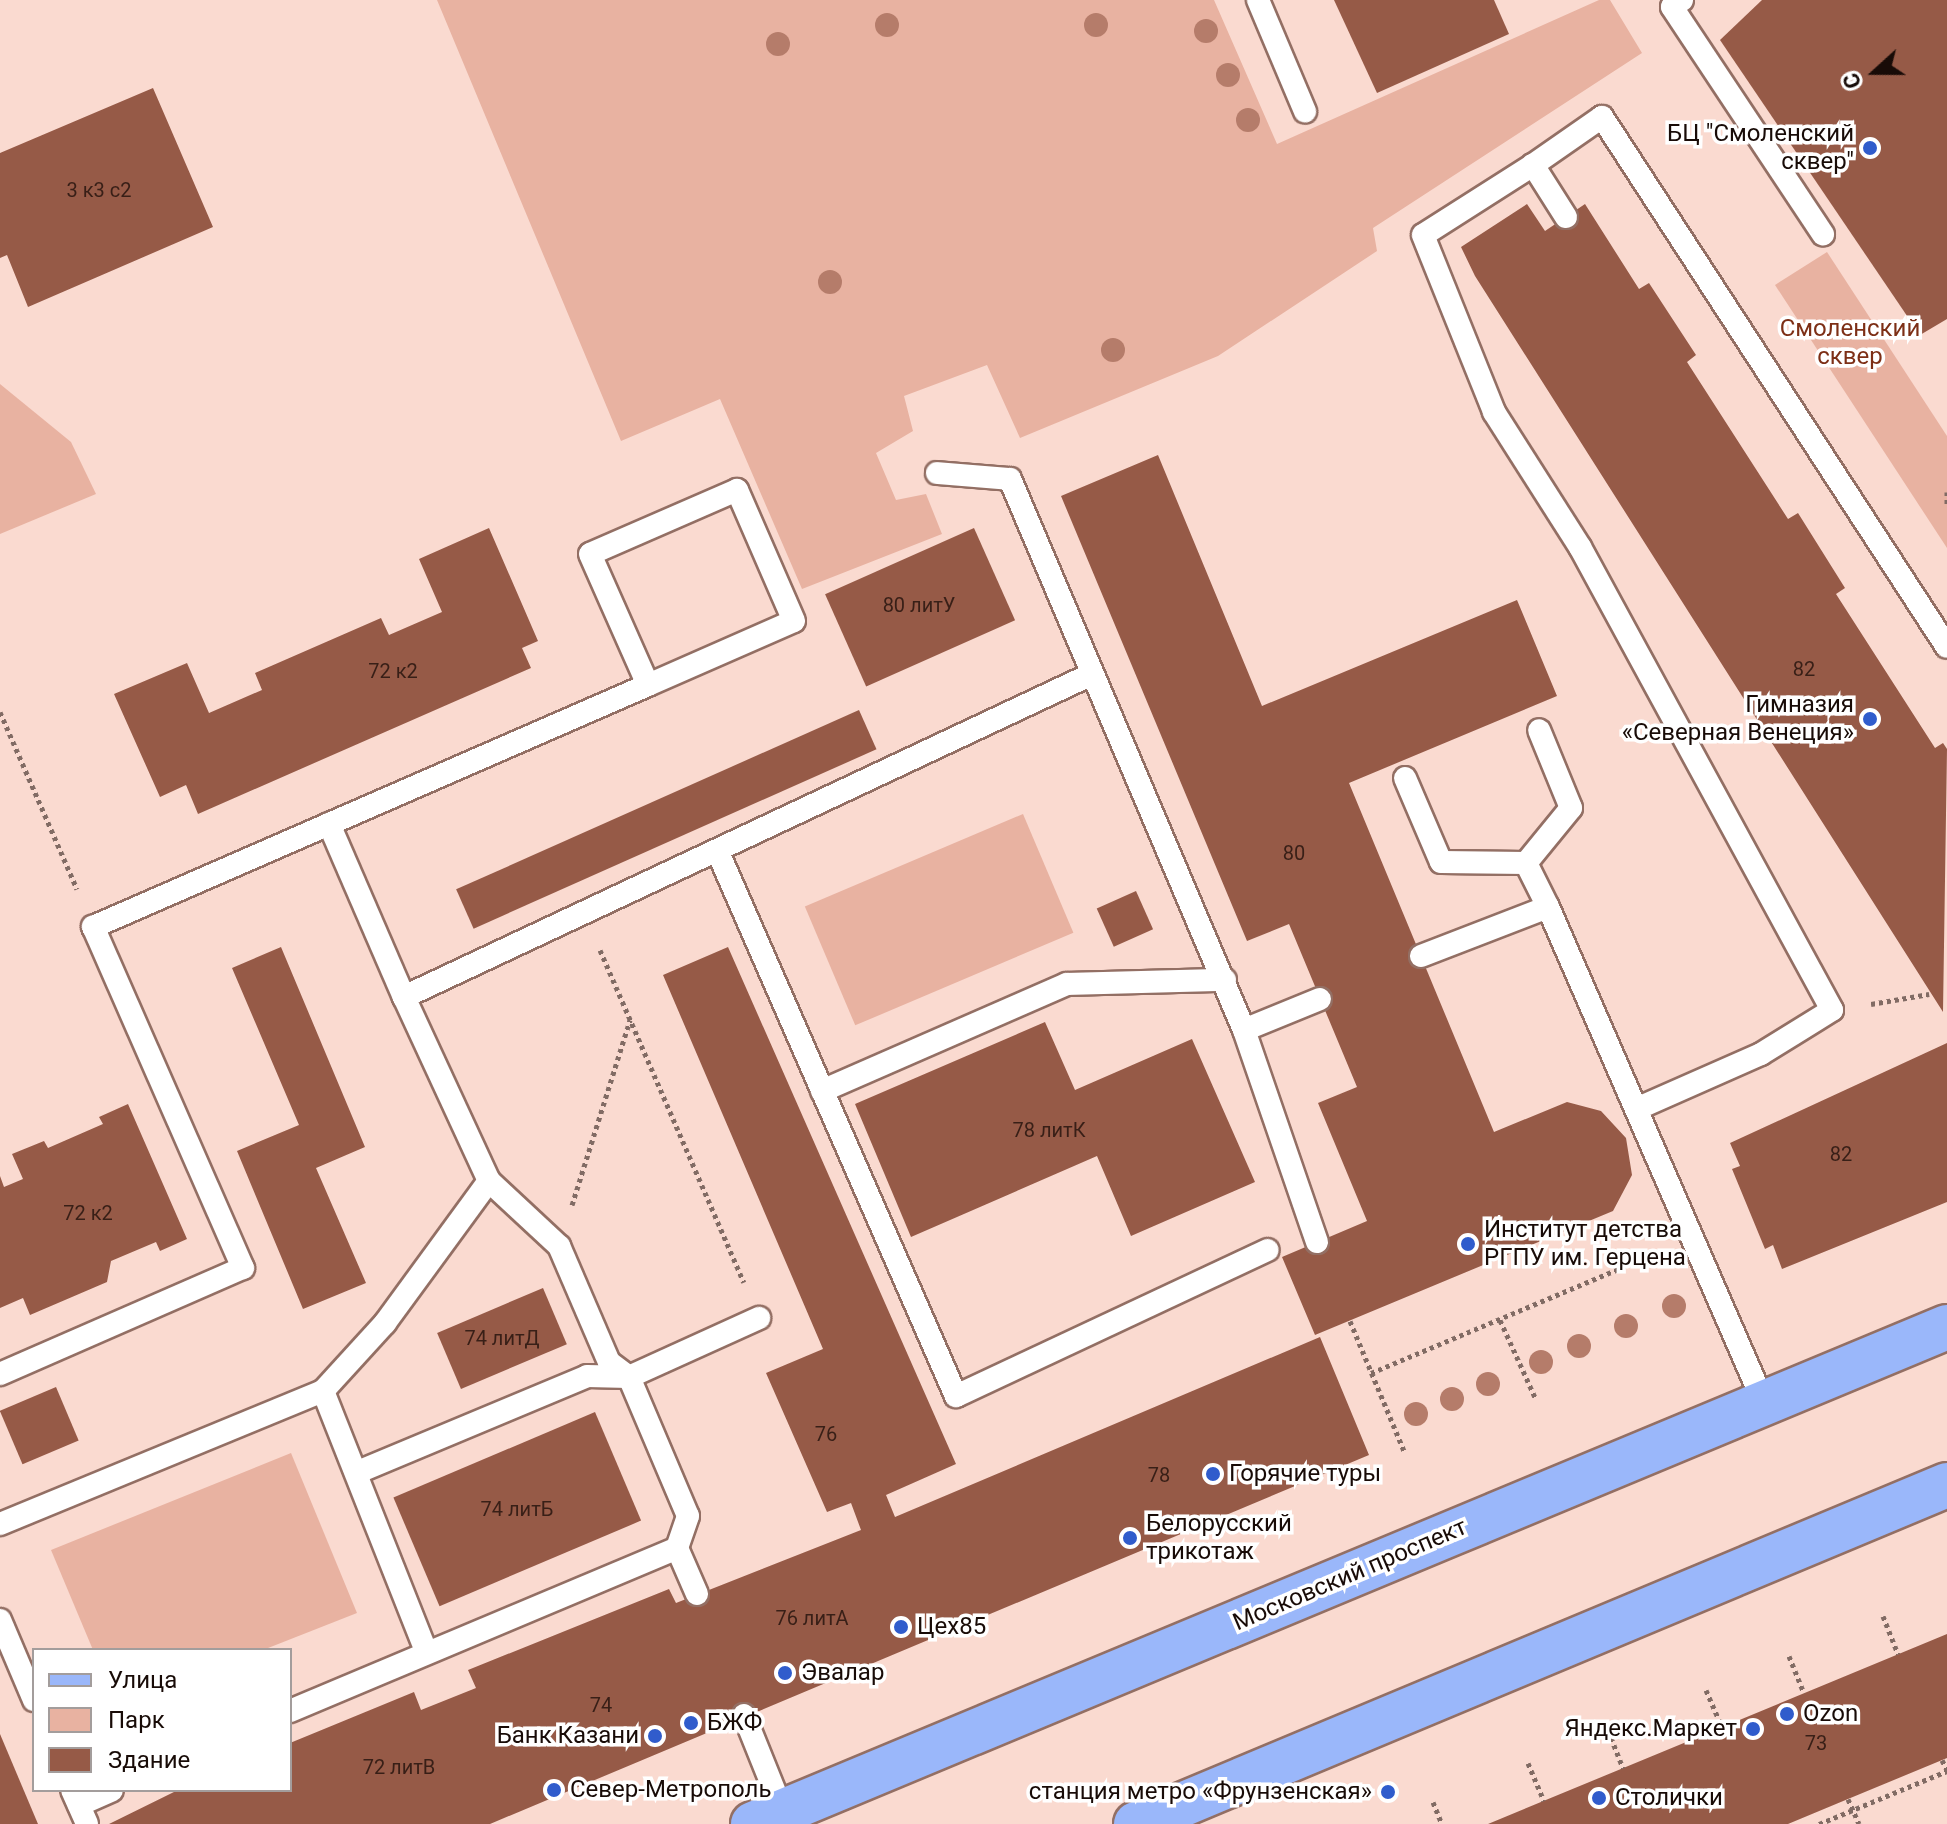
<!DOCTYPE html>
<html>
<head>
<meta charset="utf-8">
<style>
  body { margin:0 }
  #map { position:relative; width:1947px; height:1824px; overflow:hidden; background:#fadad0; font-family:Roboto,sans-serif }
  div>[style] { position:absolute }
  .green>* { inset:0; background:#e8b2a1; transform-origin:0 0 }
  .building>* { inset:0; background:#965a47; transform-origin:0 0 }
  .path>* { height:5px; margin-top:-2.5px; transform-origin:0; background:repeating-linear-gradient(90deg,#816b64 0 4px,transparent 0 8px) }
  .roads { filter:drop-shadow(2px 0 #936f64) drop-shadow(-2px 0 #936f64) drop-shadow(0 2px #936f64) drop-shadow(0 -2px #936f64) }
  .service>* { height:22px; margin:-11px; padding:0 11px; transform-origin:11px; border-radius:11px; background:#fff }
  .primary>* { height:44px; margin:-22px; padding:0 22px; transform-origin:22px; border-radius:22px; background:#9ab7fa }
  .trees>* { width:24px; height:24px; margin:-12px; border-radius:50%; background:#b57c6a }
  .dots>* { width:22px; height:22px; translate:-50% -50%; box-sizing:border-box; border:4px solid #fff; border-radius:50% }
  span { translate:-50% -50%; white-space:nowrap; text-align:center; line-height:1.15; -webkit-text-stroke:7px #fff; paint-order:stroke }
  .number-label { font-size:20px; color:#381f17 }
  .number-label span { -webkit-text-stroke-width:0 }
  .poi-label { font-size:24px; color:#180b07 }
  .right { translate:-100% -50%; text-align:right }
  .left { translate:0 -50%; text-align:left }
  .park-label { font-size:24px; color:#7d2f16 }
  .street-label { font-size:24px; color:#180b07 }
  .legend { position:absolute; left:32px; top:1648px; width:260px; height:144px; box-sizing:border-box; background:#fff; border:2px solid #a39d9c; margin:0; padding:10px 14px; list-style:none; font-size:24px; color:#180b07 }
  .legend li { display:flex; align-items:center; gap:16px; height:40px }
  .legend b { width:40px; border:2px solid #a39d9c }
  .north { position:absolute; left:1835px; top:32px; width:80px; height:80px; -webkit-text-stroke:6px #fff; paint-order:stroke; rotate:249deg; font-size:22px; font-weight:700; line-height:32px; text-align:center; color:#180b07 }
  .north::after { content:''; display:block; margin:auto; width:28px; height:36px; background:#180b07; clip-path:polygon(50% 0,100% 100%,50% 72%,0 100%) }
</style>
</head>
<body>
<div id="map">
  <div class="green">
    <i style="clip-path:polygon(437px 0,1214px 0,1277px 144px,1599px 0,1610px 0,1642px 53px,1373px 228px,1377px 251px,1218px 356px,1020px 438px,987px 365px,904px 396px,913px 431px,876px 453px,896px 500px,926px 494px,942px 534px,802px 589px,720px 399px,621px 441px)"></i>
    <i style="clip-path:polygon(1827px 252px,1947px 436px,1947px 548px,1775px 285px)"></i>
    <i style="clip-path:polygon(0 384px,71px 442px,96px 494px,0 534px)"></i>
    <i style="left:1023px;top:814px;width:129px;height:237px;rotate:67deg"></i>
    <i style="clip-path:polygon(291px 1453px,357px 1613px,263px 1650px,93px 1650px,51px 1550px)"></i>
  </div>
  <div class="building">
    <i style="clip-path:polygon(1334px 0,1494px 0,1509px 34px,1377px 93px)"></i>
    <i style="clip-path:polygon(1762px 0,1947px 0,1947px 319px,1920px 335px,1720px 40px)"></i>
    <i style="clip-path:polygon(153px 88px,213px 227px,28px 307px,7px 255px,0 258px,0 153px)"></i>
    <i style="clip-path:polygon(1527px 204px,1545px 231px,1585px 204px,1639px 289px,1649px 283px,1696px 355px,1687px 362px,1788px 519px,1798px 513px,1845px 588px,1836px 594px,1935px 748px,1943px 743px,1947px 749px,1943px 1012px,1475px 276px,1461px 247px)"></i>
    <i style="clip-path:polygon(1158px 455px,1262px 706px,1517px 600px,1557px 696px,1349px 783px,1494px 1132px,1567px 1102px,1601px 1111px,1626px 1138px,1632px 1175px,1613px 1211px,1315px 1335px,1282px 1257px,1367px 1221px,1318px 1103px,1357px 1087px,1289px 924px,1247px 941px,1061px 496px)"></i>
    <i style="clip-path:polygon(489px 528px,538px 641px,522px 648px,531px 668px,198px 814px,186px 785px,160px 797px,114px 694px,187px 663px,209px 713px,262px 690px,255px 673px,381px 618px,389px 635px,442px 612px,419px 559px)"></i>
    <i style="left:974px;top:528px;width:101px;height:163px;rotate:66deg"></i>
    <i style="left:859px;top:710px;width:43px;height:441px;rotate:66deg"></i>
    <i style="left:1136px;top:891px;width:42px;height:43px;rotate:66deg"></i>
    <i style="clip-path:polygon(281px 947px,365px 1147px,316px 1168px,366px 1283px,303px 1309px,237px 1151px,299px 1125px,232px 968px)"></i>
    <i style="clip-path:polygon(728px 947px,956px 1464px,886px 1495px,895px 1517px,1320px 1337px,1369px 1455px,490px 1824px,109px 1824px,178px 1790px,290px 1790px,290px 1743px,414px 1692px,421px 1710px,476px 1688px,468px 1670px,669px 1589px,676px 1603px,861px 1530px,851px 1503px,827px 1512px,766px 1373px,823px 1349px,663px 975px)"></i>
    <i style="clip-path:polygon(1045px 1022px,1075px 1090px,1192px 1039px,1255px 1182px,1131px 1236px,1097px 1156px,911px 1237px,855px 1104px)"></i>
    <i style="clip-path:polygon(1947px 1043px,1947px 1202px,1782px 1269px,1773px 1245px,1765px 1249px,1732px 1169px,1740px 1166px,1730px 1143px)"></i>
    <i style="clip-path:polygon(128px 1104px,187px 1239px,160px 1251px,156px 1242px,111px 1261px,107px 1282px,30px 1315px,23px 1298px,0 1308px,0 1176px,4px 1187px,23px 1179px,12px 1154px,44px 1141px,48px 1148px,103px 1124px,99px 1117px)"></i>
    <i style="left:543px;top:1288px;width:61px;height:115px;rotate:67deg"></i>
    <i style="left:56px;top:1387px;width:58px;height:61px;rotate:67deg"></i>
    <i style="left:595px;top:1412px;width:118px;height:219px;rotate:67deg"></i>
    <i style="clip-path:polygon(1947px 1634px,1947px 1758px,1848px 1799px,1788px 1824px,1488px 1824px)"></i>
    <i style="clip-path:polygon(0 1734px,38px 1824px,0 1824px)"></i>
  </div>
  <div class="path">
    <i style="left:1947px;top:492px;width:13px;rotate:90deg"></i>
    <i style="left:0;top:712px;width:193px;rotate:66.5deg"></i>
    <i style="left:600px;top:950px;width:362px;rotate:66.6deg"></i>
    <i style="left:1871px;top:1004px;width:59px;rotate:-9.8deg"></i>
    <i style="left:572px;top:1205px;width:194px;rotate:-72.6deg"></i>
    <i style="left:1500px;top:1320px;width:85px;rotate:65.6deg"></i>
    <i style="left:1350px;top:1321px;width:141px;rotate:67.4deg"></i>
    <i style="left:1371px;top:1373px;width:307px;rotate:-22.8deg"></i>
    <i style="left:1883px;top:1616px;width:41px;rotate:68.5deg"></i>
    <i style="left:1789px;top:1656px;width:40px;rotate:68deg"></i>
    <i style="left:1706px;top:1690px;width:40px;rotate:66.6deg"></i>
    <i style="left:1608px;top:1730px;width:41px;rotate:68.5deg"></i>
    <i style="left:1942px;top:1760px;width:11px;rotate:63deg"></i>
    <i style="left:1528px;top:1763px;width:41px;rotate:67.2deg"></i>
    <i style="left:1848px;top:1799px;width:27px;rotate:66deg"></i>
    <i style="left:1433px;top:1802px;width:24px;rotate:68deg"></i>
    <i style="left:1819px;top:1824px;width:139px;rotate:-22.5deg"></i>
  </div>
  <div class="roads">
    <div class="service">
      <i style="left:1258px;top:0;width:121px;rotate:67.1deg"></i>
      <i style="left:1682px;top:0;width:12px;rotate:145deg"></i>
      <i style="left:1672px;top:7px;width:273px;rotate:56.4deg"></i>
      <i style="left:1533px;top:165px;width:84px;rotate:-34.8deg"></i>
      <i style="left:1602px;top:117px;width:632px;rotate:56.94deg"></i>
      <i style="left:1566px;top:217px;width:62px;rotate:-122.4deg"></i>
      <i style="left:1533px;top:165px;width:130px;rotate:147.5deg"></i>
      <i style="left:1423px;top:235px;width:191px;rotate:68.1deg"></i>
      <i style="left:1494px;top:412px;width:160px;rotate:57.5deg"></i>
      <i style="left:1580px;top:547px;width:527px;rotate:61.44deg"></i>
      <i style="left:1832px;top:1010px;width:84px;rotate:148.2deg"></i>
      <i style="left:1761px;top:1054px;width:131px;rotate:156.2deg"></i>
      <i style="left:937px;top:473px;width:73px;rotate:4.7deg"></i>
      <i style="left:1010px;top:479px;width:599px;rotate:66.99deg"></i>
      <i style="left:1405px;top:778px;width:91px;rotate:66.8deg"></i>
      <i style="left:1441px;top:862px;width:85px;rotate:0.7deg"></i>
      <i style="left:1526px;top:863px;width:49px;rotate:63.4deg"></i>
      <i style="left:329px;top:824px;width:189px;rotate:66.6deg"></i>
      <i style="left:717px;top:850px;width:596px;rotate:66.36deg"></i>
      <i style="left:956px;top:1396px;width:344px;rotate:-25.1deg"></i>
      <i style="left:1526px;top:863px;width:71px;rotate:-50.7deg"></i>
      <i style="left:1571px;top:808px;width:84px;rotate:-112.3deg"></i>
      <i style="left:1421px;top:956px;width:136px;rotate:-21.1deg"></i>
      <i style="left:1548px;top:907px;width:541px;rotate:66.47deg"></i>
      <i style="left:822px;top:1091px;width:267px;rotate:-23.6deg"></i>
      <i style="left:1067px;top:984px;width:158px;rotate:-1.5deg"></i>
      <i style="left:1317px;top:1242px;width:224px;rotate:-109deg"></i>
      <i style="left:1244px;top:1030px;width:82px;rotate:-22.2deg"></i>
      <i style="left:0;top:1374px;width:265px;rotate:-23.6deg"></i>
      <i style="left:243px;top:1268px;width:373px;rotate:-113.7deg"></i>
      <i style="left:93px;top:927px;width:605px;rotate:-23.56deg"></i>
      <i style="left:648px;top:685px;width:159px;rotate:-23.7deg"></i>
      <i style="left:794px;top:621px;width:143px;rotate:-113.5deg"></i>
      <i style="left:737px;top:490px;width:160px;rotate:156.5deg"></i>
      <i style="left:590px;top:554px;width:143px;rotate:66.1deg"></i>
      <i style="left:323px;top:1391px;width:280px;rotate:68.4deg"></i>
      <i style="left:358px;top:1472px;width:248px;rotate:-22.7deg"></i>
      <i style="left:587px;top:1376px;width:42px;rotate:1.4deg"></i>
      <i style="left:629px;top:1377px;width:143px;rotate:-24.4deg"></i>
      <i style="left:0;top:1524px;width:349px;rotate:-22.4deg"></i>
      <i style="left:323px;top:1391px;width:92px;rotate:-47.6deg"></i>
      <i style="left:385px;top:1323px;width:176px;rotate:-53.8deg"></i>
      <i style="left:697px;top:1594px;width:50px;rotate:-113.5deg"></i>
      <i style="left:677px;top:1548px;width:34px;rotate:-71deg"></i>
      <i style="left:688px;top:1516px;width:151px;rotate:-113deg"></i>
      <i style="left:629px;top:1377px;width:25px;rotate:-143deg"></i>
      <i style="left:609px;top:1362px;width:126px;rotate:-113.3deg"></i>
      <i style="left:559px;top:1246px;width:96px;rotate:-137.1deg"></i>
      <i style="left:489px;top:1181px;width:203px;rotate:-114.8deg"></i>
      <i style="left:404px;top:997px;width:760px;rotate:-25.15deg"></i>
      <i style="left:0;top:1620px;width:87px;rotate:67deg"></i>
      <i style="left:290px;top:1711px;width:420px;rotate:-22.8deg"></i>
      <i style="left:744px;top:1715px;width:105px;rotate:68.1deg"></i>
      <i style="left:72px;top:1790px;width:37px;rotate:66deg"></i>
      <i style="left:79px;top:1805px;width:36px;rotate:-24deg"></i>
    </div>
    <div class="primary">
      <i style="left:753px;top:1824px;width:1293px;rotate:-22.6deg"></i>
      <i style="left:1136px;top:1824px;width:879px;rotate:-22.69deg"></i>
    </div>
  </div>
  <div class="trees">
    <i style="left:887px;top:25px"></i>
    <i style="left:1096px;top:25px"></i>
    <i style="left:1206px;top:31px"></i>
    <i style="left:778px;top:44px"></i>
    <i style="left:1228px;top:75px"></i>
    <i style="left:1248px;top:120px"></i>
    <i style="left:830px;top:282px"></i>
    <i style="left:1113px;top:350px"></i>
    <i style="left:1674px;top:1306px"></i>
    <i style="left:1626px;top:1326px"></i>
    <i style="left:1579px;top:1346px"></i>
    <i style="left:1541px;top:1362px"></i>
    <i style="left:1488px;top:1384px"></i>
    <i style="left:1452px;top:1399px"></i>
    <i style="left:1416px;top:1414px"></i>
  </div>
  <div class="dots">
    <i style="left:1870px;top:148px;background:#305ccc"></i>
    <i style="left:1870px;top:719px;background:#305ccc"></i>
    <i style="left:1468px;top:1244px;background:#305ccc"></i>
    <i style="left:1213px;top:1474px;background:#305ccc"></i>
    <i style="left:1130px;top:1538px;background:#305ccc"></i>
    <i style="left:901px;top:1627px;background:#305ccc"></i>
    <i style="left:785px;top:1673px;background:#305ccc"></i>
    <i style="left:1787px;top:1714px;background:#305ccc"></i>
    <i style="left:691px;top:1723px;background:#305ccc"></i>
    <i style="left:1753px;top:1729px;background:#305ccc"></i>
    <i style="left:655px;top:1736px;background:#305ccc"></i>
    <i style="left:554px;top:1790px;background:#305ccc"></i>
    <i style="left:1388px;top:1792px;background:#305ccc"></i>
    <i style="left:1599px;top:1798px;background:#305ccc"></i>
  </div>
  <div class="number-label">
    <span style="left:99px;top:190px">3 к3 с2</span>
    <span style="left:919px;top:605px">80 литУ</span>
    <span style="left:1804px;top:669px">82</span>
    <span style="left:393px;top:671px">72 к2</span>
    <span style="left:1294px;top:853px">80</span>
    <span style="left:1049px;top:1130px">78 литК</span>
    <span style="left:1841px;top:1154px">82</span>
    <span style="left:88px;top:1213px">72 к2</span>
    <span style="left:502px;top:1338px">74 литД</span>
    <span style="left:826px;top:1434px">76</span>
    <span style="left:1159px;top:1475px">78</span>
    <span style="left:517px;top:1509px">74 литБ</span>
    <span style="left:812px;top:1618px">76 литА</span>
    <span style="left:601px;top:1705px">74</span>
    <span style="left:1816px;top:1743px">73</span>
    <span style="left:399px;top:1767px">72 литВ</span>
  </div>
  <div class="poi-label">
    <span class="right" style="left:1854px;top:148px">БЦ "Смоленский<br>сквер"</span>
    <span class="right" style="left:1854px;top:719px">Гимназия<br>«Северная Венеция»</span>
    <span class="left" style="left:1484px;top:1244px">Институт детства<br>РГПУ им. Герцена</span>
    <span class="left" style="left:1229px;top:1474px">Горячие туры</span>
    <span class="left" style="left:1146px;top:1538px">Белорусский<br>трикотаж</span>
    <span class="left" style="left:917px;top:1627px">Цех85</span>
    <span class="left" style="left:801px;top:1673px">Эвалар</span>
    <span class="left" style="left:1803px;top:1714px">Ozon</span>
    <span class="left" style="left:707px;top:1723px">БЖФ</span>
    <span class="right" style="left:1737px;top:1729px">Яндекс.Маркет</span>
    <span class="right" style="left:639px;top:1736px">Банк Казани</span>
    <span class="left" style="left:570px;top:1790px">Север-Метрополь</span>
    <span class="right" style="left:1372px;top:1792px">станция метро «Фрунзенская»</span>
    <span class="left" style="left:1615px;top:1798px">Столички</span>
  </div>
  <div class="park-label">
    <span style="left:1850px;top:343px">Смоленский<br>сквер</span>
  </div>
  <div class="street-label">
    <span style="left:1350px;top:1575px;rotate:-23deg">Московский проспект</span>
  </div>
  <ul class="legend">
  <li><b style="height:10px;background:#9ab7fa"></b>Улица</li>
  <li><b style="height:22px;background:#e8b2a1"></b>Парк</li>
  <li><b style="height:22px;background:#965a47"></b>Здание</li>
  </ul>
  <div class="north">С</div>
</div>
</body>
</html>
